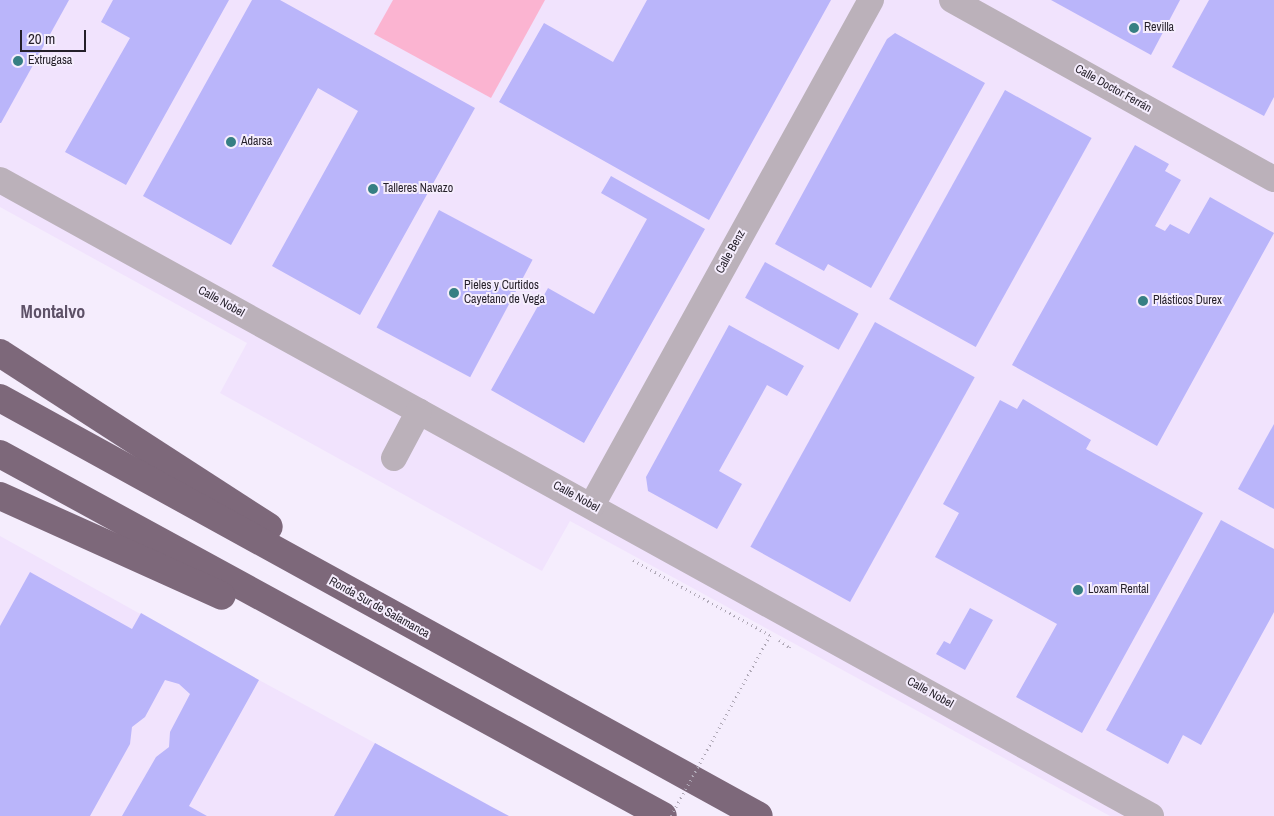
<!DOCTYPE html>
<html>
<head>
<meta charset="utf-8">
<style>
  body { margin:0 }
  #map { position:relative; width:1274px; height:816px; overflow:hidden; background:#f5edfd; font-family:"Archivo Narrow",sans-serif }
  div>[style] { position:absolute }
  .built>* { inset:0; background:#f1e3fd }
  .green>* { inset:0; background:#fbb4d1 }
  .building>* { inset:0; background:#bab5fa; transform-origin:0 0 }
  .path>* { height:3px; margin-top:-1.5px; transform-origin:0; background:repeating-linear-gradient(90deg,#b0a9b7 0 1px,transparent 0 5px) }
  .minor>* { height:26px; margin:-13px; padding:0 13px; transform-origin:13px; border-radius:13px; background:#bbb1ba }
  .highway>* { height:28px; margin:-14px; padding:0 14px; transform-origin:14px; border-radius:14px; background:#7d687a }
  .path-bridge>* { height:3px; margin-top:-1.5px; transform-origin:0; background:repeating-linear-gradient(90deg,#b0a9b7 0 1px,transparent 0 5px) }
  .dots>* { width:14px; height:14px; translate:-50% -50%; box-sizing:border-box; border:2px solid #f5edfd; border-radius:50% }
  span { translate:-50% -50%; white-space:nowrap; text-align:center; line-height:1.15; -webkit-text-stroke:4px #f5edfd; paint-order:stroke }
  .poi-label { font-size:12px; color:#241f29 }
  .left { translate:0 -50%; text-align:left }
  .street-label { font-size:12px; color:#241f29 }
  .district-label { font-size:18px; color:#5d5167; font-weight:700 }
  .scale { position:absolute; left:20px; top:30px; width:66px; height:22px; box-sizing:border-box; border:2px solid #241f29; border-top:0; padding-left:6px; font-size:15px; line-height:18px; white-space:nowrap; color:#241f29; -webkit-text-stroke:4px #f5edfd; paint-order:stroke }
</style>
</head>
<body>
<div id="map">
  <div class="built">
    <i style="clip-path:polygon(0 0,1274px 0,1274px 816px,1110px 816px,570px 521px,542px 571px,220px 393px,247px 343px,0 207px)"></i>
    <i style="clip-path:polygon(0 536px,259px 680px,509px 816px,0 816px)"></i>
  </div>
  <div class="green">
    <i style="clip-path:polygon(393px 0,545px 0,491px 98px,374px 34px)"></i>
  </div>
  <div class="building">
    <i style="clip-path:polygon(0 0,69px 0,1px 123px,0 123px)"></i>
    <i style="clip-path:polygon(113px 0,229px 0,126px 185px,65px 152px,130px 38px,101px 22px)"></i>
    <i style="clip-path:polygon(252px 0,280px 0,475px 108px,360px 315px,272px 266px,358px 111px,318px 88px,231px 245px,143px 196px)"></i>
    <i style="clip-path:polygon(647px 0,831px 0,709px 220px,499px 102px,544px 23px,613px 62px)"></i>
    <i style="clip-path:polygon(1051px 0,1180px 0,1151px 55px)"></i>
    <i style="clip-path:polygon(1209px 0,1274px 0,1274px 97px,1264px 116px,1172px 67px)"></i>
    <i style="clip-path:polygon(895px 33px,985px 83px,871px 288px,828px 264px,824px 271px,775px 244px,887px 39px)"></i>
    <i style="left:1005px;top:90px;width:99px;height:239px;rotate:29deg"></i>
    <i style="clip-path:polygon(1135px 145px,1169px 164px,1165px 171px,1181px 180px,1155px 226px,1165px 231px,1170px 224px,1189px 234px,1210px 197px,1274px 233px,1157px 446px,1012px 365px)"></i>
    <i style="clip-path:polygon(611px 176px,705px 229px,584px 443px,491px 390px,548px 288px,594px 314px,647px 219px,601px 193px)"></i>
    <i style="left:439px;top:210px;width:106px;height:133px;rotate:28deg"></i>
    <i style="left:765px;top:262px;width:107px;height:41px;rotate:29deg"></i>
    <i style="left:875px;top:322px;width:114px;height:257px;rotate:29deg"></i>
    <i style="clip-path:polygon(729px 325px,804px 366px,787px 396px,767px 385px,719px 471px,742px 484px,717px 529px,648px 491px,646px 477px)"></i>
    <i style="clip-path:polygon(1023px 399px,1091px 440px,1086px 449px,1203px 513px,1082px 733px,1016px 697px,1057px 624px,935px 557px,959px 513px,943px 504px,1000px 400px,1017px 409px)"></i>
    <i style="clip-path:polygon(1274px 424px,1274px 509px,1238px 489px)"></i>
    <i style="clip-path:polygon(1221px 520px,1274px 549px,1274px 612px,1201px 745px,1183px 735px,1168px 764px,1106px 730px)"></i>
    <i style="clip-path:polygon(30px 572px,132px 629px,141px 613px,259px 680px,189px 806px,207px 816px,122px 816px,156px 757px,169px 747px,170px 732px,190px 694px,179px 684px,165px 680px,145px 717px,132px 727px,130px 744px,90px 816px,0 816px,0 626px)"></i>
    <i style="clip-path:polygon(970px 608px,993px 620px,965px 670px,936px 654px,944px 641px,950px 644px)"></i>
    <i style="clip-path:polygon(375px 743px,492px 807px,509px 816px,334px 816px)"></i>
  </div>
  <div class="path">
    <i style="left:779px;top:640px;width:12px;rotate:35deg"></i>
    <i style="left:789px;top:647px;width:4px;rotate:-56deg"></i>
  </div>
  <div class="minor">
    <i style="left:952px;top:0;width:368px;rotate:29.1deg"></i>
    <i style="left:0;top:180px;width:1315px;rotate:28.92deg"></i>
    <i style="left:394px;top:458px;width:53px;rotate:-62deg"></i>
    <i style="left:592px;top:505px;width:577px;rotate:-61.08deg"></i>
  </div>
  <div class="highway">
    <i style="left:0;top:353px;width:320px;rotate:32.9deg"></i>
    <i style="left:0;top:398px;width:866px;rotate:28.84deg"></i>
    <i style="left:0;top:454px;width:755px;rotate:28.63deg"></i>
    <i style="left:0;top:496px;width:243px;rotate:24.2deg"></i>
  </div>
  <div class="path-bridge">
    <i style="left:633px;top:560px;width:156px;rotate:28.7deg"></i>
    <i style="left:770px;top:635px;width:206px;rotate:118.7deg"></i>
  </div>
  <div class="dots">
    <i style="left:1134px;top:28px;background:#367f83"></i>
    <i style="left:18px;top:61px;background:#367f83"></i>
    <i style="left:231px;top:142px;background:#367f83"></i>
    <i style="left:373px;top:189px;background:#367f83"></i>
    <i style="left:454px;top:293px;background:#367f83"></i>
    <i style="left:1143px;top:301px;background:#367f83"></i>
    <i style="left:1078px;top:590px;background:#367f83"></i>
  </div>
  <div class="poi-label">
    <span class="left" style="left:1144px;top:28px">Revilla</span>
    <span class="left" style="left:28px;top:61px">Extrugasa</span>
    <span class="left" style="left:241px;top:142px">Adarsa</span>
    <span class="left" style="left:383px;top:189px">Talleres Navazo</span>
    <span class="left" style="left:464px;top:293px">Pieles y Curtidos<br>Cayetano de Vega</span>
    <span class="left" style="left:1153px;top:301px">Plásticos Durex</span>
    <span class="left" style="left:1088px;top:590px">Loxam Rental</span>
  </div>
  <div class="street-label">
    <span style="left:1113px;top:89px;rotate:29deg">Calle Doctor Ferrán</span>
    <span style="left:731px;top:252px;rotate:-61deg">Calle Benz</span>
    <span style="left:221px;top:302px;rotate:29deg">Calle Nobel</span>
    <span style="left:576px;top:497px;rotate:29deg">Calle Nobel</span>
    <span style="left:379px;top:608px;rotate:29deg">Ronda Sur de Salamanca</span>
    <span style="left:930px;top:693px;rotate:29deg">Calle Nobel</span>
  </div>
  <div class="district-label">
    <span style="left:53px;top:312px">Montalvo</span>
  </div>
  <div class="scale">20 m</div>
</div>
</body>
</html>
